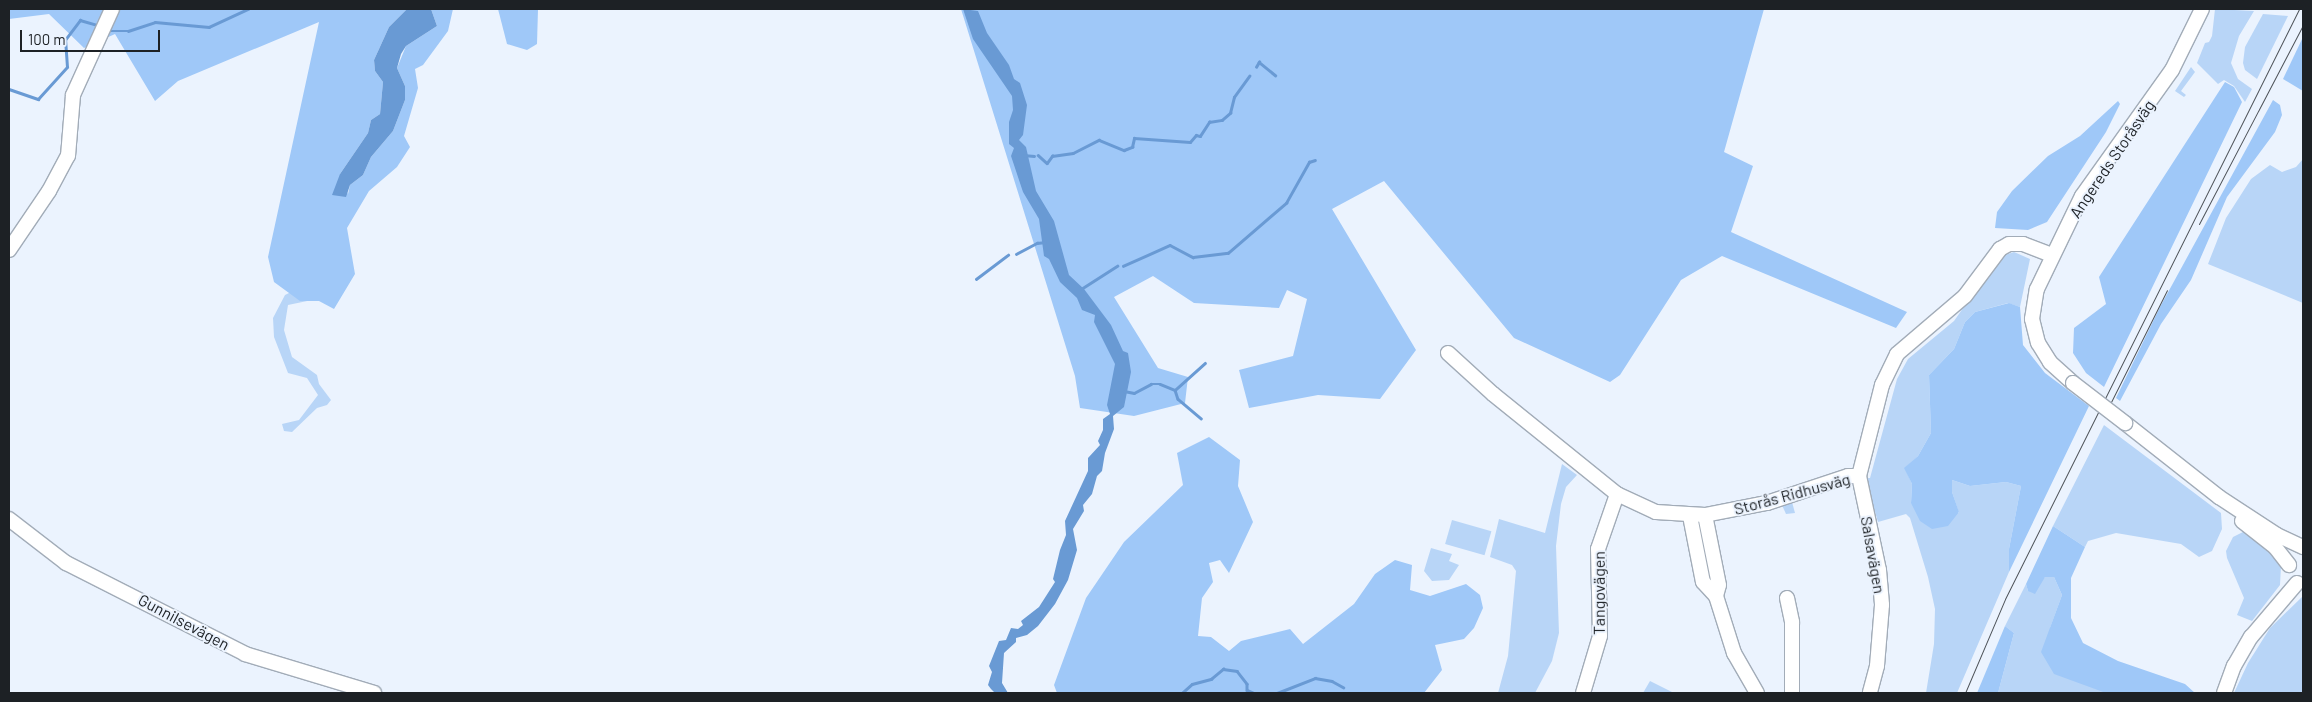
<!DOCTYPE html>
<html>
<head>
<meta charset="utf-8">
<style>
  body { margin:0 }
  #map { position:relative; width:2312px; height:702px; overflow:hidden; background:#ebf3fe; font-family:Barlow,sans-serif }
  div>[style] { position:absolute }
  .green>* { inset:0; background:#b8d5f7; transform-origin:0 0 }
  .forest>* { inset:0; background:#9fc8f8 }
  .water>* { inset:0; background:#699ad4 }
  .stream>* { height:2.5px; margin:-1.25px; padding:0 1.25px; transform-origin:1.25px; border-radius:1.25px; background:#699ad4 }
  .roads { filter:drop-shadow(1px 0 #a2acb8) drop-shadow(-1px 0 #a2acb8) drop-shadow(0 1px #a2acb8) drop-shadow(0 -1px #a2acb8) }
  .minor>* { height:14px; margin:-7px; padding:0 7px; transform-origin:7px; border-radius:7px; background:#fff }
  .tram>* { height:1px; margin:-0.5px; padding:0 0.5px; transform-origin:0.5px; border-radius:0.5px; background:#4e5359 }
  .bridges { filter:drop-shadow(1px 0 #a2acb8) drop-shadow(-1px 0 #a2acb8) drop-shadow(0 1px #a2acb8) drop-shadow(0 -1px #a2acb8) }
  .minor-bridge>* { height:14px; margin:-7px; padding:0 7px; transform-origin:7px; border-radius:7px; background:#fff }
  span { translate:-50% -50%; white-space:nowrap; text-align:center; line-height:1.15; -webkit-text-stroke:4px #ebf3fe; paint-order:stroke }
  .street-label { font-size:16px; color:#1d2125 }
  .frame { position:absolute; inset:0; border:10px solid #1d2125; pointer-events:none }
  .scale { position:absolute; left:20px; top:30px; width:140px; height:22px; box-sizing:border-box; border:2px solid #1d2125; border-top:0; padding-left:6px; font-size:15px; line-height:18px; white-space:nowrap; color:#1d2125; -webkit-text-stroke:4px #ebf3fe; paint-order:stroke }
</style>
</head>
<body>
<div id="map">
  <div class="green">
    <i style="clip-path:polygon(2215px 9px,2254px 11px,2239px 36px,2231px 63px,2238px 79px,2252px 89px,2245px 102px,2234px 86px,2224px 80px,2218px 84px,2197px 63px,2205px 43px,2209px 42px,2212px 36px)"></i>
    <i style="clip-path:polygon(2263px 14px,2288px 16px,2257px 79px,2245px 70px,2243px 63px,2245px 47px)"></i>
    <i style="clip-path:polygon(2191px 67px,2195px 72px,2181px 91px,2186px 95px,2184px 97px,2175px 91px)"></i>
    <i style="clip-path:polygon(2303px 159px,2303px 303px,2208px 264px,2226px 218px,2251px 179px,2270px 165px,2282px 172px,2296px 167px)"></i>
    <i style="clip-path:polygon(2014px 252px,2030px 259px,2020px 307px,2008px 303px,1975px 312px,1965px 322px,1954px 349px,1929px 375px,1931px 433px,1918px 456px,1905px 468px,1912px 484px,1911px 503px,1959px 513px,1952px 492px,1952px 480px,1970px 486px,2006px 482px,2021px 486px,2009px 549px,2009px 572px,1957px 693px,1926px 693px,1934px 644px,1935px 609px,1928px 577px,1910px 518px,1906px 514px,1878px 522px,1865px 478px,1870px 478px,1897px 379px,1908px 359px,1954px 321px,1999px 257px)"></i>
    <i style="clip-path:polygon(291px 292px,312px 300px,288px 305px,284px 330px,292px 357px,317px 375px,319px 384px,331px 400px,327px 405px,317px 408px,292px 432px,284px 431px,282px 424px,299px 420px,318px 395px,307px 378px,288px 373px,274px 337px,273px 318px,285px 295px)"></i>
    <i style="clip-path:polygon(2104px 425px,2221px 513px,2222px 529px,2212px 551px,2199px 557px,2181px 544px,2116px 533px,2088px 541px,2085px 547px,2053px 526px)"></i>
    <i style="clip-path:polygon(1562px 464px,1577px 475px,1566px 487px,1561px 504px,1556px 546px,1559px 633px,1552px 661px,1535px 693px,1498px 693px,1508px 656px,1516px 571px,1512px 565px,1490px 557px,1499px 519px,1545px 533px)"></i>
    <i style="clip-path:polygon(1792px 502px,1795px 513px,1786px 514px,1782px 505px)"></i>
    <i style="left:1452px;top:520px;width:41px;height:25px;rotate:16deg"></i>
    <i style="clip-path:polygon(2243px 532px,2250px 534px,2278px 558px,2281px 566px,2280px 585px,2252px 621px,2237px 615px,2244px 598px,2227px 558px,2226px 551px,2233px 537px)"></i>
    <i style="clip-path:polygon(1431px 548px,1452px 554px,1449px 561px,1459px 565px,1449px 580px,1432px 581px,1424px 571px)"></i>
    <i style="clip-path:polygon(2045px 577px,2054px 577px,2062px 595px,2050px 628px,2106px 693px,1998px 693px,2014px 633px,2005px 626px,2026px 584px,2028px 591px)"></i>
    <i style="clip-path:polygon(2303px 596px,2303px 693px,2234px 693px,2248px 663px,2270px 628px)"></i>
    <i style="clip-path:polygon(1650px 681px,1674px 693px,1643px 693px)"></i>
  </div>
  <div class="forest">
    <i style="clip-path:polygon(9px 9px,407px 9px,389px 27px,374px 60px,375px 71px,383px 82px,380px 114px,371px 120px,368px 133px,340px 174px,348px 194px,350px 185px,363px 175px,371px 157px,393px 131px,405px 100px,405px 86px,397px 68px,406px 46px,437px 26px,431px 9px,453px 9px,448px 31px,423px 65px,415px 69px,418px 88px,404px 136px,410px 147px,397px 167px,369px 191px,347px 228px,355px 274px,334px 309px,319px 301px,300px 301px,274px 282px,268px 257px,319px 22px,178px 81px,155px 101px,115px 34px,84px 48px,49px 14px,9px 19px)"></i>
    <i style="clip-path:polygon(498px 9px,538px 9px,537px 44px,527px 50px,507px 44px)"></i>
    <i style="clip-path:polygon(961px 9px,1764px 9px,1724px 152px,1753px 166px,1731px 232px,1907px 312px,1896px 328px,1722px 256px,1681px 280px,1620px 375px,1610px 382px,1514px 338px,1384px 181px,1332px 209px,1416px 350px,1380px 399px,1318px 395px,1249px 408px,1239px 370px,1293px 356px,1307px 299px,1287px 290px,1279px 308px,1194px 303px,1153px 276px,1114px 297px,1158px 368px,1188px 377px,1185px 403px,1134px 416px,1080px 408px,1075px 376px)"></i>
    <i style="clip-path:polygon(2303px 37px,2303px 91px,2283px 79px)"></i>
    <i style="clip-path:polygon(2225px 82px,2234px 87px,2242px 102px,2104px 387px,2086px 373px,2073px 353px,2074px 328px,2106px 304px,2099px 277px)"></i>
    <i style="clip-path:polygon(2273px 100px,2280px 105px,2282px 115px,2275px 132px,2227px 197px,2191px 280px,2161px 324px,2120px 401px,2116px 398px,2160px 307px)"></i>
    <i style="clip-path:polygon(2118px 101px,2120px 104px,2106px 132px,2047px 222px,2028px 230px,1995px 228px,1997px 212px,2012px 191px,2048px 156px,2080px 136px)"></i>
    <i style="clip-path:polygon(2009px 303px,2020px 307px,2023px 345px,2045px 373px,2089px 406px,2009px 572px,2009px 549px,2021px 486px,2006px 482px,1970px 486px,1952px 480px,1952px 492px,1959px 512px,1948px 526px,1932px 529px,1920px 521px,1911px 503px,1912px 484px,1904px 468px,1918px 456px,1931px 433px,1929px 375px,1954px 349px,1965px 322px,1975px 312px)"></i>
    <i style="clip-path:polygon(1209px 437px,1240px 460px,1238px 486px,1253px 522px,1229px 573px,1220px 560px,1209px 563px,1213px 582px,1202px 598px,1198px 636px,1211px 637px,1229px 651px,1241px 641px,1290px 629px,1303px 644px,1354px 604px,1375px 574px,1395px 560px,1412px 565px,1410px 590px,1430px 596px,1466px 584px,1480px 595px,1483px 608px,1474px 628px,1464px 639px,1435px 645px,1442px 670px,1424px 693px,1057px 693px,1054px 685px,1086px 598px,1124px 542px,1183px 485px,1177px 453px)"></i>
    <i style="clip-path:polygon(2053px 526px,2085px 547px,2071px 578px,2071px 618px,2083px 643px,2118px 661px,2185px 684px,2195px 693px,2106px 693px,2054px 674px,2041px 652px,2062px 595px,2054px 577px,2045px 577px,2035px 594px,2028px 591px,2026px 584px)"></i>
    <i style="clip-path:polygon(2005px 626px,2014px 633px,1998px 693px,1977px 693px)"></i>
  </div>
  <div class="water">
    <i style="clip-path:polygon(407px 9px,431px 9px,437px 26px,406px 46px,401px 54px,397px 68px,405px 86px,405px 100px,393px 131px,371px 157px,363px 175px,350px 185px,346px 197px,332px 195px,340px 174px,368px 133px,371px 120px,380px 114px,383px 82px,375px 71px,374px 60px,389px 27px)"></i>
    <i style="clip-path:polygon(963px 9px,978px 11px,987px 33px,1009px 65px,1014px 79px,1020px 83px,1027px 105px,1023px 135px,1019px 140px,1026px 147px,1036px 191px,1054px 221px,1069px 275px,1084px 289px,1111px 325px,1123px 351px,1128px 353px,1131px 372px,1124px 407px,1113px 416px,1114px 429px,1105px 453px,1102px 471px,1097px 476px,1092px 494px,1083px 505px,1084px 511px,1073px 529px,1077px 550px,1068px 580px,1055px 604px,1038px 626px,1027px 635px,1016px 638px,1016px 642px,1004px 653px,1002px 683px,1008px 693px,995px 693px,991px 689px,988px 685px,992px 672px,989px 666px,999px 641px,1006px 640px,1011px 628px,1018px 629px,1023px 625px,1021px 621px,1039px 607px,1055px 582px,1053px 579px,1060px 550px,1066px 535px,1065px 521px,1088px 471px,1088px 458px,1100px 445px,1098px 441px,1103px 430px,1103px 419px,1110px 414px,1107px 405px,1115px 364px,1094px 322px,1095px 315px,1082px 310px,1077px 298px,1060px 282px,1049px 259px,1044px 256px,1039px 219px,1023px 192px,1011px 156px,1014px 148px,1009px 144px,1009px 122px,1013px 110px,1012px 96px,973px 39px)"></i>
  </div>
  <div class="stream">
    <i style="left:110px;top:31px;width:18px"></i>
    <i style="left:128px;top:31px;width:28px;rotate:-18deg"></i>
    <i style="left:155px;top:22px;width:54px;rotate:5.3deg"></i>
    <i style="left:209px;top:27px;width:43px;rotate:-24.8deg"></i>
    <i style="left:1256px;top:67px;width:6px;rotate:-59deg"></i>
    <i style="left:1259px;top:62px;width:21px;rotate:39deg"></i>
    <i style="left:9px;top:89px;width:31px;rotate:19deg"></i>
    <i style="left:38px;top:99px;width:43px;rotate:-47.8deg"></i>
    <i style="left:67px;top:67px;width:27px;rotate:-94deg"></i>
    <i style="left:65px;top:40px;width:25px;rotate:-53deg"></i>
    <i style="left:80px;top:20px;width:18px;rotate:16deg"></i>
    <i style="left:1023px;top:155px;width:11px;rotate:5deg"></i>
    <i style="left:1038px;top:155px;width:12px;rotate:42deg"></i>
    <i style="left:1047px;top:163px;width:9px;rotate:-54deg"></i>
    <i style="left:1052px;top:156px;width:21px;rotate:-8deg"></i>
    <i style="left:1073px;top:153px;width:29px;rotate:-27deg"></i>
    <i style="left:1099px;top:140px;width:27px;rotate:22deg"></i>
    <i style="left:1124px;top:150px;width:9px;rotate:-21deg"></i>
    <i style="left:1132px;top:147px;width:9px;rotate:-77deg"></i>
    <i style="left:1134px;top:138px;width:56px;rotate:4.1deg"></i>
    <i style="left:1190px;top:142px;width:9px;rotate:-49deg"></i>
    <i style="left:1196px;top:135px;width:4px;rotate:14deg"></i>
    <i style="left:1200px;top:136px;width:17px;rotate:-57deg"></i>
    <i style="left:1209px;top:122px;width:13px;rotate:-9deg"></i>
    <i style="left:1222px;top:120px;width:11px;rotate:-41deg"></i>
    <i style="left:1230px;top:113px;width:16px;rotate:-76deg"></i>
    <i style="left:1234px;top:97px;width:26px;rotate:-54deg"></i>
    <i style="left:1016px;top:254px;width:24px;rotate:-28deg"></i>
    <i style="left:1037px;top:243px;width:8px;rotate:-7deg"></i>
    <i style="left:1123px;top:266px;width:51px;rotate:-24.1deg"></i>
    <i style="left:1170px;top:245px;width:26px;rotate:28deg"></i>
    <i style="left:1193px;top:257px;width:35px;rotate:-7deg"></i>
    <i style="left:1228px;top:253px;width:77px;rotate:-40.8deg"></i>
    <i style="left:1286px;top:203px;width:47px;rotate:-60.7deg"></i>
    <i style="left:1309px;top:162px;width:6px;rotate:-18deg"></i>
    <i style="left:976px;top:279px;width:40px;rotate:-37deg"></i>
    <i style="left:1081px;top:289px;width:43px;rotate:-32.6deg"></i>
    <i style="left:1175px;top:390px;width:40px;rotate:-42deg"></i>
    <i style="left:1175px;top:390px;width:9px;rotate:72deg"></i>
    <i style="left:1178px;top:399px;width:30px;rotate:40deg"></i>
    <i style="left:1124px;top:391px;width:10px;rotate:11deg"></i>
    <i style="left:1134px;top:393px;width:19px;rotate:-28deg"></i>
    <i style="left:1151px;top:384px;width:9px"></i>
    <i style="left:1160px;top:384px;width:16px;rotate:22deg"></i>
    <i style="left:1182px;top:693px;width:13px;rotate:-42deg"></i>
    <i style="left:1192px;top:684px;width:20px;rotate:-15deg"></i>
    <i style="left:1211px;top:679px;width:16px;rotate:-40deg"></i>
    <i style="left:1223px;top:669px;width:14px;rotate:8deg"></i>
    <i style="left:1237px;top:671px;width:16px;rotate:52deg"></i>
    <i style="left:1247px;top:684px;width:6px;rotate:90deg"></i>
    <i style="left:1247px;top:690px;width:8px;rotate:23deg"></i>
    <i style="left:1277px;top:693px;width:41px;rotate:-21.5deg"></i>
    <i style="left:1315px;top:678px;width:17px;rotate:10deg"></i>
    <i style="left:1332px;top:681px;width:13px;rotate:29deg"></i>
  </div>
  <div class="roads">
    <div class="minor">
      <i style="left:9px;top:250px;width:71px;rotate:-55.9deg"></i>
      <i style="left:49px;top:191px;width:40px;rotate:-62deg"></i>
      <i style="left:68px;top:156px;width:61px;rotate:-85.3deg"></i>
      <i style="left:73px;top:95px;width:94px;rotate:-65.6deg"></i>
      <i style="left:1448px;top:353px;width:61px;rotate:42.3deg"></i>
      <i style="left:1493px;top:394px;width:159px;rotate:38.9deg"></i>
      <i style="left:1617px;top:494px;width:43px;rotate:24.8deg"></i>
      <i style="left:1656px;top:512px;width:49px;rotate:3.5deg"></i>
      <i style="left:1705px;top:515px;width:63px;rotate:-11deg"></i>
      <i style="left:1767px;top:503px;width:85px;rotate:-18.4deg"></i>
      <i style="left:1848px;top:476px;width:11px"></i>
      <i style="left:1859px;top:476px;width:94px;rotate:-75.8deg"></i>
      <i style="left:1882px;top:385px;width:34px;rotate:-64deg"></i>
      <i style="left:1897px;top:354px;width:89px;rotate:-40.5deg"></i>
      <i style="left:1965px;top:296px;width:59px;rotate:-53.3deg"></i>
      <i style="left:2000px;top:249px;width:10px;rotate:-29deg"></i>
      <i style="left:2009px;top:244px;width:14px"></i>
      <i style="left:2023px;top:244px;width:31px;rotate:21deg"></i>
      <i style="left:2073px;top:383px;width:31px;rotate:-138deg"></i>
      <i style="left:2050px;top:362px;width:22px;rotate:-122deg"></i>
      <i style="left:2038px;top:343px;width:25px;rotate:-104deg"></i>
      <i style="left:2032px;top:319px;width:30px;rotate:-81deg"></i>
      <i style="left:2037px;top:289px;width:103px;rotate:-64.2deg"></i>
      <i style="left:2082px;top:196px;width:155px;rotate:-54.5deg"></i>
      <i style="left:2172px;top:70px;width:68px;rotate:-63.8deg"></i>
      <i style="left:2125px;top:423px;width:120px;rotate:38.2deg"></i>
      <i style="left:2219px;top:497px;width:69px;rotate:33.2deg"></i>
      <i style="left:2277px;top:535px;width:29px;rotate:25deg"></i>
      <i style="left:1859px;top:476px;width:96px;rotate:78deg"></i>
      <i style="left:1879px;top:570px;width:35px;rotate:85deg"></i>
      <i style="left:1882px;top:605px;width:61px;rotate:94.7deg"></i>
      <i style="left:1877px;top:666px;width:28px;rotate:105deg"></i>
      <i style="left:1690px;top:516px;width:67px;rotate:78.9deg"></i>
      <i style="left:1703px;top:582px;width:19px;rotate:47deg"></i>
      <i style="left:1716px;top:596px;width:11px;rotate:-75deg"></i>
      <i style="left:1719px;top:585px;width:71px;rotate:-101.3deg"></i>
      <i style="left:9px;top:519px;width:72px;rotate:37.7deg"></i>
      <i style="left:66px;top:563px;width:201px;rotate:26.9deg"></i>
      <i style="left:245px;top:654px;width:135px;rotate:16.8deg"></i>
      <i style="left:2242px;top:521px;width:42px;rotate:38.2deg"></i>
      <i style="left:2275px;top:547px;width:23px;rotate:52deg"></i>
      <i style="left:1716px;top:596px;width:60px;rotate:72.5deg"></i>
      <i style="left:1734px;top:653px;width:46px;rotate:60.1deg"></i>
      <i style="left:1787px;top:598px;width:25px;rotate:78deg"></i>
      <i style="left:1792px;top:622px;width:71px;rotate:90deg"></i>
      <i style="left:1583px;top:693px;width:59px;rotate:-73.4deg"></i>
      <i style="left:1600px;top:636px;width:87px;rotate:-91.3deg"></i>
      <i style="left:1598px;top:549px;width:58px;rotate:-70.9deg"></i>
      <i style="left:2224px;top:693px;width:29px;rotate:-70deg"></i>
      <i style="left:2234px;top:666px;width:34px;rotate:-60deg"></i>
      <i style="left:2251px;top:637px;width:71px;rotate:-49.6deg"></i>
    </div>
  </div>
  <div class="tram">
    <i style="left:2199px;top:224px;width:225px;rotate:-62.4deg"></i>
    <i style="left:2111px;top:402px;width:125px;rotate:-63.4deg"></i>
    <i style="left:1965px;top:693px;width:102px;rotate:-66.9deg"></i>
    <i style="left:2005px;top:599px;width:659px;rotate:-63.51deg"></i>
  </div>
  <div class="bridges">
    <div class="minor-bridge">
      <i style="left:2073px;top:383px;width:66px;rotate:37.6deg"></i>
    </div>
  </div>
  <div class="street-label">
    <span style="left:2112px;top:159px;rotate:-56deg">Angereds Storåsväg</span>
    <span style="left:1792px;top:494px;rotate:-15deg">Storås Ridhusväg</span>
    <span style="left:1873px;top:555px;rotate:80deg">Salsavägen</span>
    <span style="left:1599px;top:593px;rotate:-90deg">Tangovägen</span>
    <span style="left:184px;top:622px;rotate:28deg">Gunnilsevägen</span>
  </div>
  <div class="frame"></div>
  <div class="scale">100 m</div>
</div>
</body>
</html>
